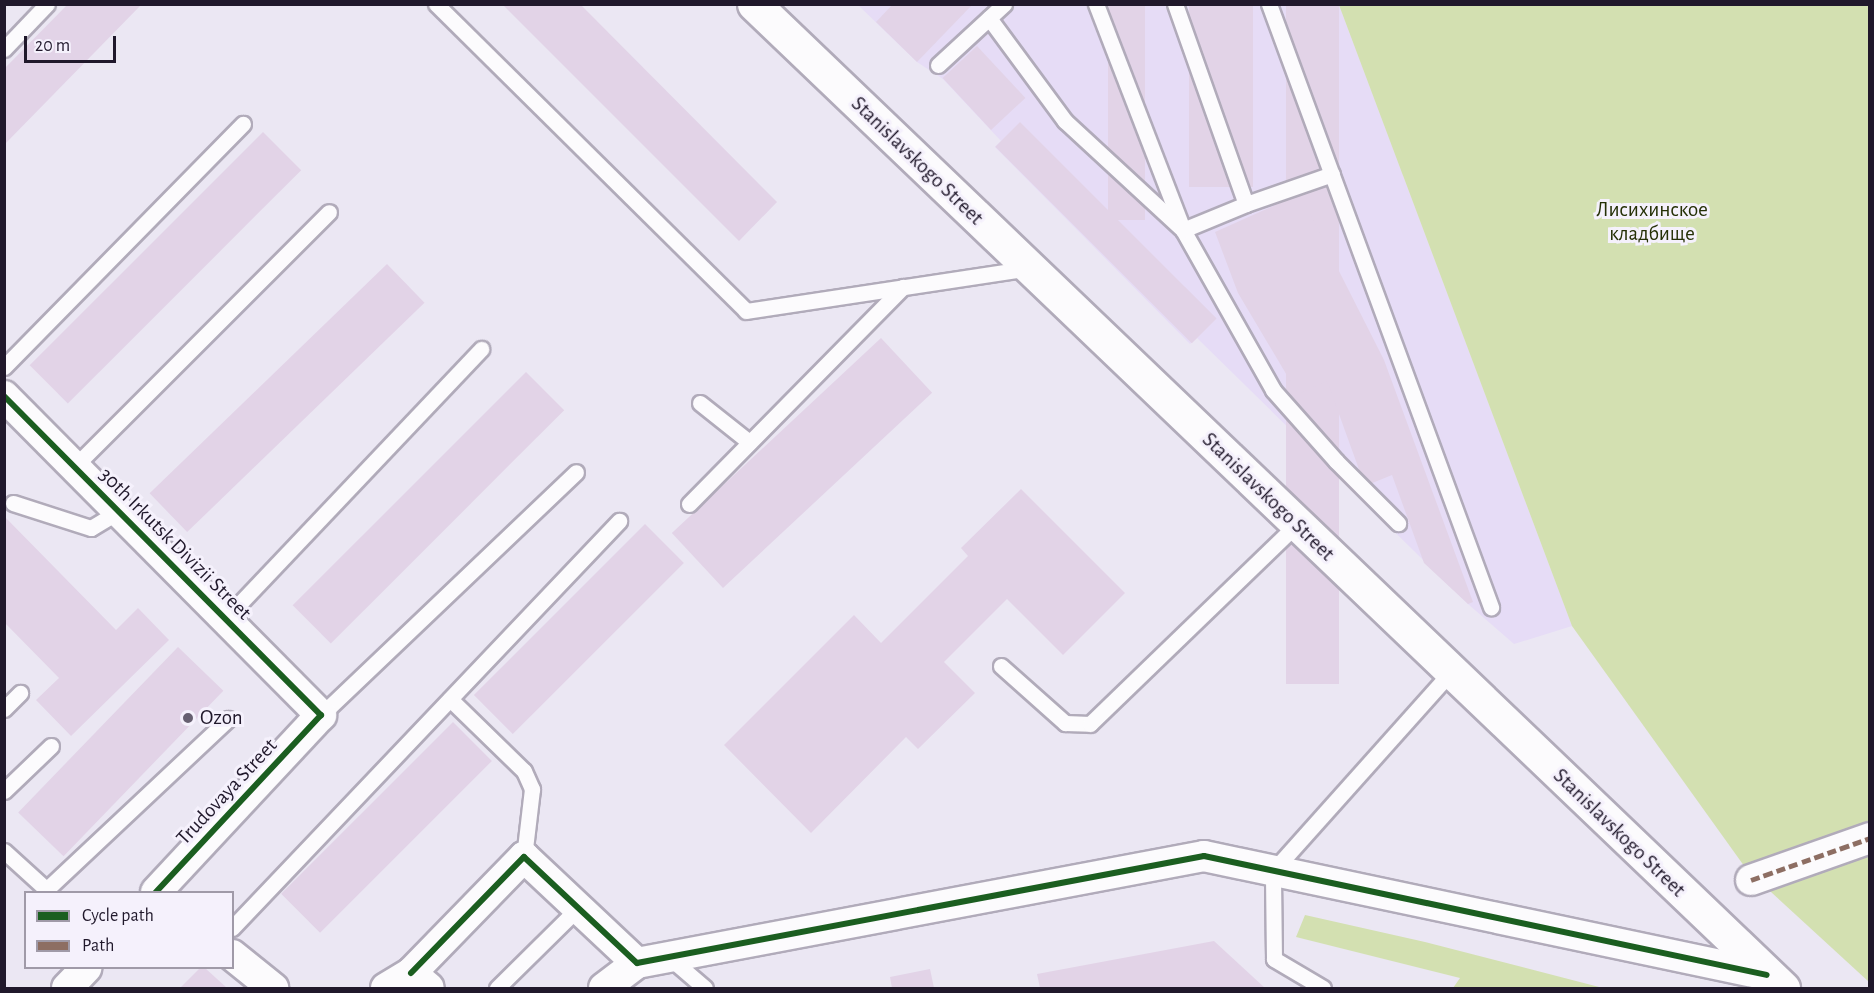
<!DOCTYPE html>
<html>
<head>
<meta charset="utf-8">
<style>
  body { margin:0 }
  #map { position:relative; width:1874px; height:993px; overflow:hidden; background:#ebe7f3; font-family:"Alegreya Sans",sans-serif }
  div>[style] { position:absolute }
  .built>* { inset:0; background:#e6dcf6 }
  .green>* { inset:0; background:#d3e0b1 }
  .building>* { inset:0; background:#e2d3e7; transform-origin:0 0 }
  .roads { filter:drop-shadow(2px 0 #b1abba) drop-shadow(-2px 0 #b1abba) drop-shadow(0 2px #b1abba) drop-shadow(0 -2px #b1abba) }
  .lane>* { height:15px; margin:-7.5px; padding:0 7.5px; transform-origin:7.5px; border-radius:7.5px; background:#fcfbfd }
  .street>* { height:30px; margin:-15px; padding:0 15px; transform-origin:15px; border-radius:15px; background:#fcfbfd }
  .secondary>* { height:33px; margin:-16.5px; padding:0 16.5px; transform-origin:16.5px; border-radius:16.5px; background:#fcfbfd }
  .quiet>* { height:4.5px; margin-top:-2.25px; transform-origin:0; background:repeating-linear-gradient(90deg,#8d6e63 0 9px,transparent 0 13.5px) }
  .cycleway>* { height:6px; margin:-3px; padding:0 3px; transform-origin:3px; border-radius:3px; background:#1b5e20 }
  .dots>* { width:16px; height:16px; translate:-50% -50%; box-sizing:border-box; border:3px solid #f5f1fc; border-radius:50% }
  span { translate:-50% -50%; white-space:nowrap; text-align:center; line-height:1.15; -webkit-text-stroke:6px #f5f1fc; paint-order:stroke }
  .street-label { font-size:21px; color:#20182b }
  .park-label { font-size:21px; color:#253006 }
  .poi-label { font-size:21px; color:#20182b }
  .left { translate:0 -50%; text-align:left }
  .frame { position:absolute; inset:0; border:6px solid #20182b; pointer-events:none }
  .legend { position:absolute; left:24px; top:891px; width:210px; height:78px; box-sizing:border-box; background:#f5f1fc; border:2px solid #a09aa8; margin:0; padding:8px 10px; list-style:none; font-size:18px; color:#20182b }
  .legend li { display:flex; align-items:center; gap:12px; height:30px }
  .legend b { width:30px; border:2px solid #a09aa8 }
  .scale { position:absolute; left:24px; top:36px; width:92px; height:27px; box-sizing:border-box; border:3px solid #20182b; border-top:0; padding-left:8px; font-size:18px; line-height:21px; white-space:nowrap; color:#20182b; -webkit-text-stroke:4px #f5f1fc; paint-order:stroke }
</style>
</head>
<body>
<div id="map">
  <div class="built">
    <i style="clip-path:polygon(858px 5px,1339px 5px,1572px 626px,1514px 644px,1468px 604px,1197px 338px,1190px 344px,995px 147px,1001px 141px,943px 79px,917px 62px)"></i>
  </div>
  <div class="green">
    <i style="clip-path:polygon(1339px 5px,1869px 5px,1869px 982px,1747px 870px,1572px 626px)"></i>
    <i style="clip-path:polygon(1305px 915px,1425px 942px,1603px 988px,1453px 988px,1460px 978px,1296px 937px)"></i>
  </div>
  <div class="building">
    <i style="clip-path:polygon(502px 4px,580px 4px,777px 202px,739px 241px)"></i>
    <i style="clip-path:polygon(893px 4px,973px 4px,917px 62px,876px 22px)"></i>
    <i style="left:1108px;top:4px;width:37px;height:216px"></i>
    <i style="left:1189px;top:4px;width:64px;height:183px"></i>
    <i style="left:1286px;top:4px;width:53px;height:680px"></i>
    <i style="clip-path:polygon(67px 5px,141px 5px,4px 145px,4px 69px)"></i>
    <i style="left:977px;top:46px;width:71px;height:47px;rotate:47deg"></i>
    <i style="left:1020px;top:122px;width:278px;height:35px;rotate:45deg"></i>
    <i style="left:263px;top:132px;width:54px;height:330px;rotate:45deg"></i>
    <i style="clip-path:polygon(1300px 194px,1384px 360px,1473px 602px,1468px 604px,1424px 563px,1392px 475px,1365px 486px,1327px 381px,1298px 394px,1238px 293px,1215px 232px)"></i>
    <i style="left:387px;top:264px;width:54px;height:330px;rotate:46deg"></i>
    <i style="left:881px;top:338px;width:75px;height:286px;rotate:47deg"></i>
    <i style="left:526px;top:372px;width:54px;height:330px;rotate:45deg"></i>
    <i style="clip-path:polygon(1021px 489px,1125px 593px,1063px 655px,1007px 599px,944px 662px,975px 693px,918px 749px,906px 737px,811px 833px,724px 745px,854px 615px,881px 643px,968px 556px,961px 548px)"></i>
    <i style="clip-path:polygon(4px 516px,116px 630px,138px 608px,169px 640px,71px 736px,36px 700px,59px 678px,4px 622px)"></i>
    <i style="left:645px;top:524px;width:55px;height:242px;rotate:45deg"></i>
    <i style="left:178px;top:647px;width:63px;height:230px;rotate:44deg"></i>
    <i style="left:453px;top:722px;width:55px;height:243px;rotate:45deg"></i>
    <i style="clip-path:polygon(1214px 941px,1265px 988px,1040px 988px,1037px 974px)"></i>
    <i style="clip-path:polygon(200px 968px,205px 968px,227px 988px,180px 988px)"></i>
    <i style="clip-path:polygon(930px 969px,934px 988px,892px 988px,890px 977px)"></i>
  </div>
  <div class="roads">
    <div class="lane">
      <i style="left:436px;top:4px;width:436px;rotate:44.7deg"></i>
      <i style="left:746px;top:311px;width:286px;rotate:-8.6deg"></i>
      <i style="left:1096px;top:4px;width:242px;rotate:68.9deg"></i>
      <i style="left:1183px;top:230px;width:184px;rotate:60.6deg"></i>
      <i style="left:1273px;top:390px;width:95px;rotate:48.4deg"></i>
      <i style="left:1336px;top:461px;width:88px;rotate:45deg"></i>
      <i style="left:1175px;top:4px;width:212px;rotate:70.5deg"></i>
      <i style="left:1269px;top:4px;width:643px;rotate:69.79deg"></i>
      <i style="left:989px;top:18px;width:128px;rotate:53.6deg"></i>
      <i style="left:1065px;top:121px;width:161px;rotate:42.7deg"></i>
      <i style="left:1183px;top:230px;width:68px;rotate:-22.4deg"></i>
      <i style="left:1246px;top:204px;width:91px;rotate:-19.2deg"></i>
      <i style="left:4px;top:49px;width:62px;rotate:-46.3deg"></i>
      <i style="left:938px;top:65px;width:90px;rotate:-42.7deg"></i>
      <i style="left:4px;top:367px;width:341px;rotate:-45.5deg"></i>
      <i style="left:700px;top:403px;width:63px;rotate:38.5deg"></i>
      <i style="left:75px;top:466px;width:359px;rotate:-45deg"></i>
      <i style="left:13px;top:503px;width:82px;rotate:17.8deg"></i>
      <i style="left:91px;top:528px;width:33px;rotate:-31deg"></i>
      <i style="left:689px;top:504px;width:305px;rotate:-45.4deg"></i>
      <i style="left:226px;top:618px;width:371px;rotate:-46.5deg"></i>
      <i style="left:1001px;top:666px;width:86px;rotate:41.7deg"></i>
      <i style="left:1065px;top:723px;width:25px;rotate:2deg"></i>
      <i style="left:1090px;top:724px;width:288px;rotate:-44deg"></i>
      <i style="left:450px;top:699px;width:103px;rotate:44.2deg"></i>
      <i style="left:524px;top:771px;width:20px;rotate:66deg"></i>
      <i style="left:532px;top:789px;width:68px;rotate:96.7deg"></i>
      <i style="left:4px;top:709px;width:23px;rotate:-45deg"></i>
      <i style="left:321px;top:715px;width:352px;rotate:-43.6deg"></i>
      <i style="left:4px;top:791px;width:65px;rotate:-43.8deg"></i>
      <i style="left:4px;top:851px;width:61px;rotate:42.3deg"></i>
      <i style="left:46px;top:890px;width:250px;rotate:-43.2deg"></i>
      <i style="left:232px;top:928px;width:562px;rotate:-46.44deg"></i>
      <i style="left:670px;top:958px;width:46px;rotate:40.6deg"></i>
      <i style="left:497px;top:988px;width:114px;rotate:-44.6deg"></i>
      <i style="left:1323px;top:988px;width:57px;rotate:-149.4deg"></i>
      <i style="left:1274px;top:959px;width:88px;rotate:-90.7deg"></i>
      <i style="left:1273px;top:871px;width:267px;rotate:-48.2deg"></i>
    </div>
    <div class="street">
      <i style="left:4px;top:396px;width:450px;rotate:45.2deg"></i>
      <i style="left:321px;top:715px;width:242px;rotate:133deg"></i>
      <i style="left:1751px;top:880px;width:126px;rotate:-19.4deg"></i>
      <i style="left:232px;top:955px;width:53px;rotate:38.8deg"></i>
      <i style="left:411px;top:973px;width:162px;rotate:-45.8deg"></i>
      <i style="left:524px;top:857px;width:155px;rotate:43.2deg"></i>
      <i style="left:637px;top:963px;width:577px;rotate:-10.69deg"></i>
      <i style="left:1204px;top:856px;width:575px;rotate:11.93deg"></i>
      <i style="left:67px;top:988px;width:28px;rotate:-46deg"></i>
      <i style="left:386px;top:988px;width:29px;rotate:-31deg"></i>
      <i style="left:411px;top:973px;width:23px;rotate:40deg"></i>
      <i style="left:604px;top:988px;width:41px;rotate:-37.1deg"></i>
    </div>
    <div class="secondary">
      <i style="left:754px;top:4px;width:1424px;rotate:43.72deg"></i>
    </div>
  </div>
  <div class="quiet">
    <i style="left:1751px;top:880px;width:126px;rotate:-19.4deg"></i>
  </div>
  <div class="cycleway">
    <i style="left:4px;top:396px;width:450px;rotate:45.2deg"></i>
    <i style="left:321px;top:715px;width:242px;rotate:133deg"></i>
    <i style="left:411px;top:973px;width:162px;rotate:-45.8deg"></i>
    <i style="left:524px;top:857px;width:155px;rotate:43.2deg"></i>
    <i style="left:637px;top:963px;width:577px;rotate:-10.69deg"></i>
    <i style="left:1204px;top:856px;width:575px;rotate:11.93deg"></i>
  </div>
  <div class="dots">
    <i style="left:188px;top:718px;background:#676071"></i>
  </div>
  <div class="street-label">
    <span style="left:917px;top:161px;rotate:44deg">Stanislavskogo Street</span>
    <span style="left:1268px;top:497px;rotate:44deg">Stanislavskogo Street</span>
    <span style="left:175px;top:544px;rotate:45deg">30th Irkutsk Divizii Street</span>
    <span style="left:227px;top:792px;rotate:-47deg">Trudovaya Street</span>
    <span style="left:1619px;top:833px;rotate:44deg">Stanislavskogo Street</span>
  </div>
  <div class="park-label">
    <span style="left:1652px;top:222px">Лисихинское<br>кладбище</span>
  </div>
  <div class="poi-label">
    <span class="left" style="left:200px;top:718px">Ozon</span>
  </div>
  <div class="frame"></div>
  <ul class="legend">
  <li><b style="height:8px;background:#1b5e20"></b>Cycle path</li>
  <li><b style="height:8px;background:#8d6e63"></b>Path</li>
  </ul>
  <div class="scale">20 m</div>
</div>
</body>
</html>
